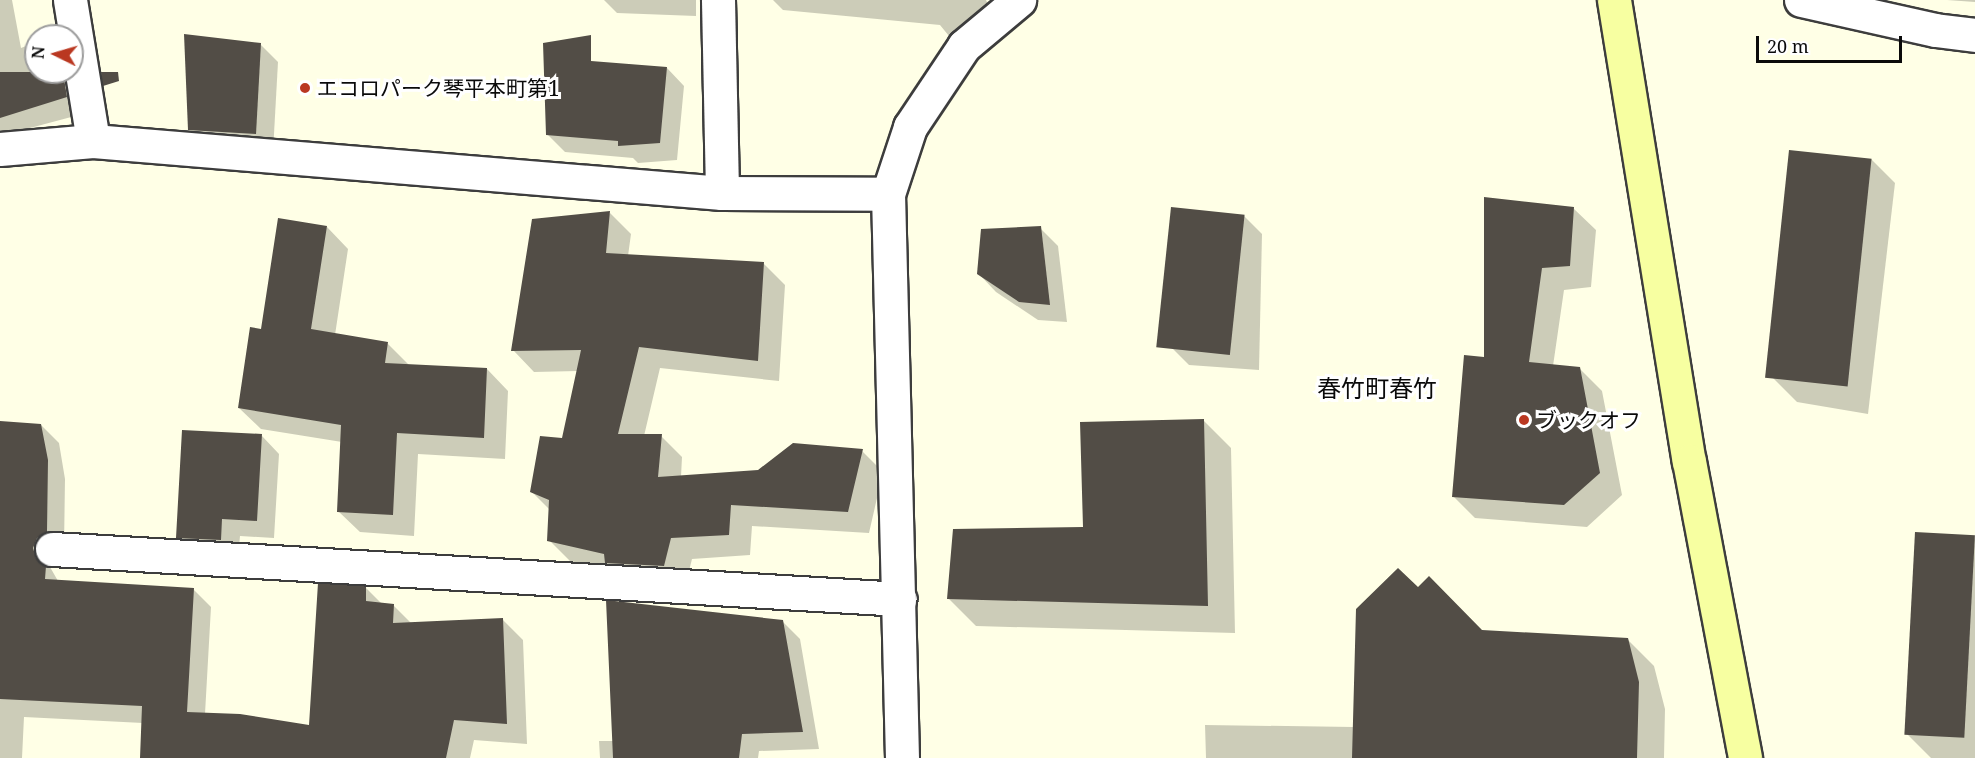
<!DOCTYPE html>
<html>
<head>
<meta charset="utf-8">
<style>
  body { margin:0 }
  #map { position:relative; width:1975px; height:758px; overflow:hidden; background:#ffffe6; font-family:"Noto Serif","Noto Sans JP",serif }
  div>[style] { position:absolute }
  .shadow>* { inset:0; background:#0003 }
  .building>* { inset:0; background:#524d46; transform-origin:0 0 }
  .roads { filter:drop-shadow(2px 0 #3d3d3d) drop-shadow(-2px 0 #3d3d3d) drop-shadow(0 2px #3d3d3d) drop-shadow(0 -2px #3d3d3d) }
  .street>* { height:33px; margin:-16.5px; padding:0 16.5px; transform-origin:16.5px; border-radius:16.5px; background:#fff }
  .secondary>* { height:33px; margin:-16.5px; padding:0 16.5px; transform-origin:16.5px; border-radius:16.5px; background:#f7ffa1 }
  .dots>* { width:16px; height:16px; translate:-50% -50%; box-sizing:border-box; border:3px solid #fff; border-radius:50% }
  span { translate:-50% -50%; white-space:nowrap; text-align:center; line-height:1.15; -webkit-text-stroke:6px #fff; paint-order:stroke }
  .poi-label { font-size:21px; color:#0a0a0a }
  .left { translate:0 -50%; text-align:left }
  .quarter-label { font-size:24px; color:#0a0a0a }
  .north { position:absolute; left:24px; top:24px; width:60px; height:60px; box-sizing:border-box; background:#fff; border:2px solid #9d9d9d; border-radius:50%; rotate:275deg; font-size:16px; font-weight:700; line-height:24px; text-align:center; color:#0a0a0a }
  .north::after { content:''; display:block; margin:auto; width:21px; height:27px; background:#ba3821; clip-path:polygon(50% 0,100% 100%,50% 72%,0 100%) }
  .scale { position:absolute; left:1756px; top:36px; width:146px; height:27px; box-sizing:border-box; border:3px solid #0a0a0a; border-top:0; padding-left:8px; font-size:18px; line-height:21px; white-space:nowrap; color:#0a0a0a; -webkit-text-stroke:4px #fff; paint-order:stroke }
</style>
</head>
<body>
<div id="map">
  <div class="shadow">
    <i style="clip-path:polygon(0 0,12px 0,21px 48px,36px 42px,36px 72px,59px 72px,75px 116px,0 136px)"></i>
    <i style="clip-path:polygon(604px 0,696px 0,696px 16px,617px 13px)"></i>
    <i style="clip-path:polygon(773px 0,986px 0,996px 22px,958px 47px,940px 25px,783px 10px)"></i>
    <i style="clip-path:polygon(1975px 0,1975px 2px,1947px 0)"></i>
    <i style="clip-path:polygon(260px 44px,278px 62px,273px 152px,207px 147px,189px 129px)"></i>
    <i style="clip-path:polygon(667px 68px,684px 86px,677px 160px,638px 163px,633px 158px,565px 152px,547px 134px)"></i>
    <i style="clip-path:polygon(1871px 159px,1895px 183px,1868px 414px,1797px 402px,1773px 378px)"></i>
    <i style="clip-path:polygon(1573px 208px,1596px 230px,1591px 287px,1564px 290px,1553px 366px,1580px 369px,1602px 391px,1622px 495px,1587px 527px,1475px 518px,1453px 496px,1485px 359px)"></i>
    <i style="clip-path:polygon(610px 213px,631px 234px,628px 256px,764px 264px,785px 285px,779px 381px,660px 368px,644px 436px,661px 436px,682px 457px,681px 477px,759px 471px,862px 451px,883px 472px,869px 533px,752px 526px,750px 555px,692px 559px,685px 587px,570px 561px,549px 540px,550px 510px,531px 491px,563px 440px,578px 371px,534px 372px,513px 350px)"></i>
    <i style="clip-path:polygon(1244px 216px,1262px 234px,1259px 370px,1189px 365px,1171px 347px)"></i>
    <i style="clip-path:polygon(327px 227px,348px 249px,335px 335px,388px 344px,410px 366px,487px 369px,508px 391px,505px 459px,418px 454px,414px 536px,360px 532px,338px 511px,342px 442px,261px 429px,239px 408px,263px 331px)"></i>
    <i style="clip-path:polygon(1040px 228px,1058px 246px,1067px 322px,1038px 320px,996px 292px,978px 273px)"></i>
    <i style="clip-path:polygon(1203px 420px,1231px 448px,1235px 633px,976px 626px,948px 598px,1084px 529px)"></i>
    <i style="clip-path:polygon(0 423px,41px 425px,59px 443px,65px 479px,64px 549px,54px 556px,50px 567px,58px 581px,193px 589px,211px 607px,205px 714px,226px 758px,142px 758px,143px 723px,24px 717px,22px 758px,0 758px)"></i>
    <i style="clip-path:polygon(262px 436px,279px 454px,274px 538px,240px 536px,238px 557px,195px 555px,178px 537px)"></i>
    <i style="clip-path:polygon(1975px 536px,1975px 758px,1931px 758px,1907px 734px)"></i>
    <i style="clip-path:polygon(366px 588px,382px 604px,393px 605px,412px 624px,503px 620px,523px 640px,527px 744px,474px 740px,470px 758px,275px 758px,310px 727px)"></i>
    <i style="clip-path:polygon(782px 621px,800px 639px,819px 749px,759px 751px,758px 758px,600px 758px,599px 741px,614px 741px)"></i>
    <i style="clip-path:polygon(1482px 631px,1627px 639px,1654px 666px,1665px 709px,1664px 758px,1206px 758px,1205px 725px,1354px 727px)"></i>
  </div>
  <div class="building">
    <i style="clip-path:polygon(184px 34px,261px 43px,256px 134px,188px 130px)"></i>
    <i style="clip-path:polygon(591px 35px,591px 61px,667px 67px,660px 143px,618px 146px,618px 141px,546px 135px,543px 43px)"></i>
    <i style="clip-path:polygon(0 72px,63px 72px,67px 97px,0 118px)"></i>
    <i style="clip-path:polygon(101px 72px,118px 72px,119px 81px,103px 86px)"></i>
    <i style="left:1789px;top:150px;width:83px;height:229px;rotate:6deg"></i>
    <i style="clip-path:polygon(1484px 197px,1574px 207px,1570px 266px,1542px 268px,1529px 362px,1580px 367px,1600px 473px,1564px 505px,1452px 497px,1464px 355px,1484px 357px)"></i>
    <i style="left:1171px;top:207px;width:74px;height:141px;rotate:6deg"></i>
    <i style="clip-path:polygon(610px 211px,606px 253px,764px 262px,758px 361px,639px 347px,618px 434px,662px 434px,658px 477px,758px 470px,793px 443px,863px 449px,848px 512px,731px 505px,729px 535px,671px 538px,664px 566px,605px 563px,604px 554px,547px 541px,549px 500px,530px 492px,540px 436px,562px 438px,581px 350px,511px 351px,532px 219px)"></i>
    <i style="clip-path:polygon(278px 218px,327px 226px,311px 329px,388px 342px,385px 363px,487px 368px,484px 438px,397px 433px,393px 515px,337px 512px,341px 425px,238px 408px,250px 327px,261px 329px)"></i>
    <i style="clip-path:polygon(1041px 226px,1050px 305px,1019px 302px,977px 274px,981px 229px)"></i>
    <i style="clip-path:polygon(1204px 419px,1208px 606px,947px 599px,953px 529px,1083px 527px,1080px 422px)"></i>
    <i style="clip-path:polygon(0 421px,41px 424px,48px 460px,47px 532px,37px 538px,33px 548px,36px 558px,46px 566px,45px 579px,194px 588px,187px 712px,240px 714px,309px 725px,318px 583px,366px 586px,366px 601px,394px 604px,393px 623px,503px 618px,507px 724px,454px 720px,446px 758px,140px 758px,142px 706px,0 699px)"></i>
    <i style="clip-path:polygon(182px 430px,262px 434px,257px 521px,222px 519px,221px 540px,176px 538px)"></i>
    <i style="left:1915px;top:532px;width:60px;height:203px;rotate:3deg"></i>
    <i style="clip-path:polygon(1398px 568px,1418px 587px,1429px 576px,1482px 630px,1628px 638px,1639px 682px,1637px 758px,1352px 758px,1356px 609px)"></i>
    <i style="clip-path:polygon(606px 600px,783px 620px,803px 732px,742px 734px,739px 758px,613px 758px)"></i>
  </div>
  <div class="roads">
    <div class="street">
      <i style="left:70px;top:0;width:143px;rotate:80.7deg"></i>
      <i style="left:718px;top:0;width:193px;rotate:88.8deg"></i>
      <i style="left:1801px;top:0;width:137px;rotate:12.6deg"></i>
      <i style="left:1935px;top:30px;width:40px;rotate:7.1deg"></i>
      <i style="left:0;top:149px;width:93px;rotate:-4.9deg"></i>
      <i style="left:93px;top:141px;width:631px;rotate:4.73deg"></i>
      <i style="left:722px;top:193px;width:166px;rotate:0.3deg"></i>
      <i style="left:52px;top:549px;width:849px;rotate:3.37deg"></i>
      <i style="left:902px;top:758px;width:564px;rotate:-91.42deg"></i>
      <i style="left:888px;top:194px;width:71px;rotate:-71.8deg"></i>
      <i style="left:910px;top:127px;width:97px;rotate:-56.3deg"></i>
      <i style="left:964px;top:46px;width:72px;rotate:-39.9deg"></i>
    </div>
    <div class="secondary">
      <i style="left:1614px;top:0;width:467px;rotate:80.8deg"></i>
      <i style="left:1689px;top:461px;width:302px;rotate:79.3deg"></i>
    </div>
  </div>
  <div class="dots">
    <i style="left:305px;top:88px;background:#ba3821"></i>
    <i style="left:1524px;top:420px;background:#ba3821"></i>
  </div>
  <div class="poi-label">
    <span class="left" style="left:317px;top:88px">エコロパーク琴平本町第1</span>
    <span class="left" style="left:1536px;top:420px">ブックオフ</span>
  </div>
  <div class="quarter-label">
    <span style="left:1377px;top:388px">春竹町春竹</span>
  </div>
  <div class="north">N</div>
  <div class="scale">20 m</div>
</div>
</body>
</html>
